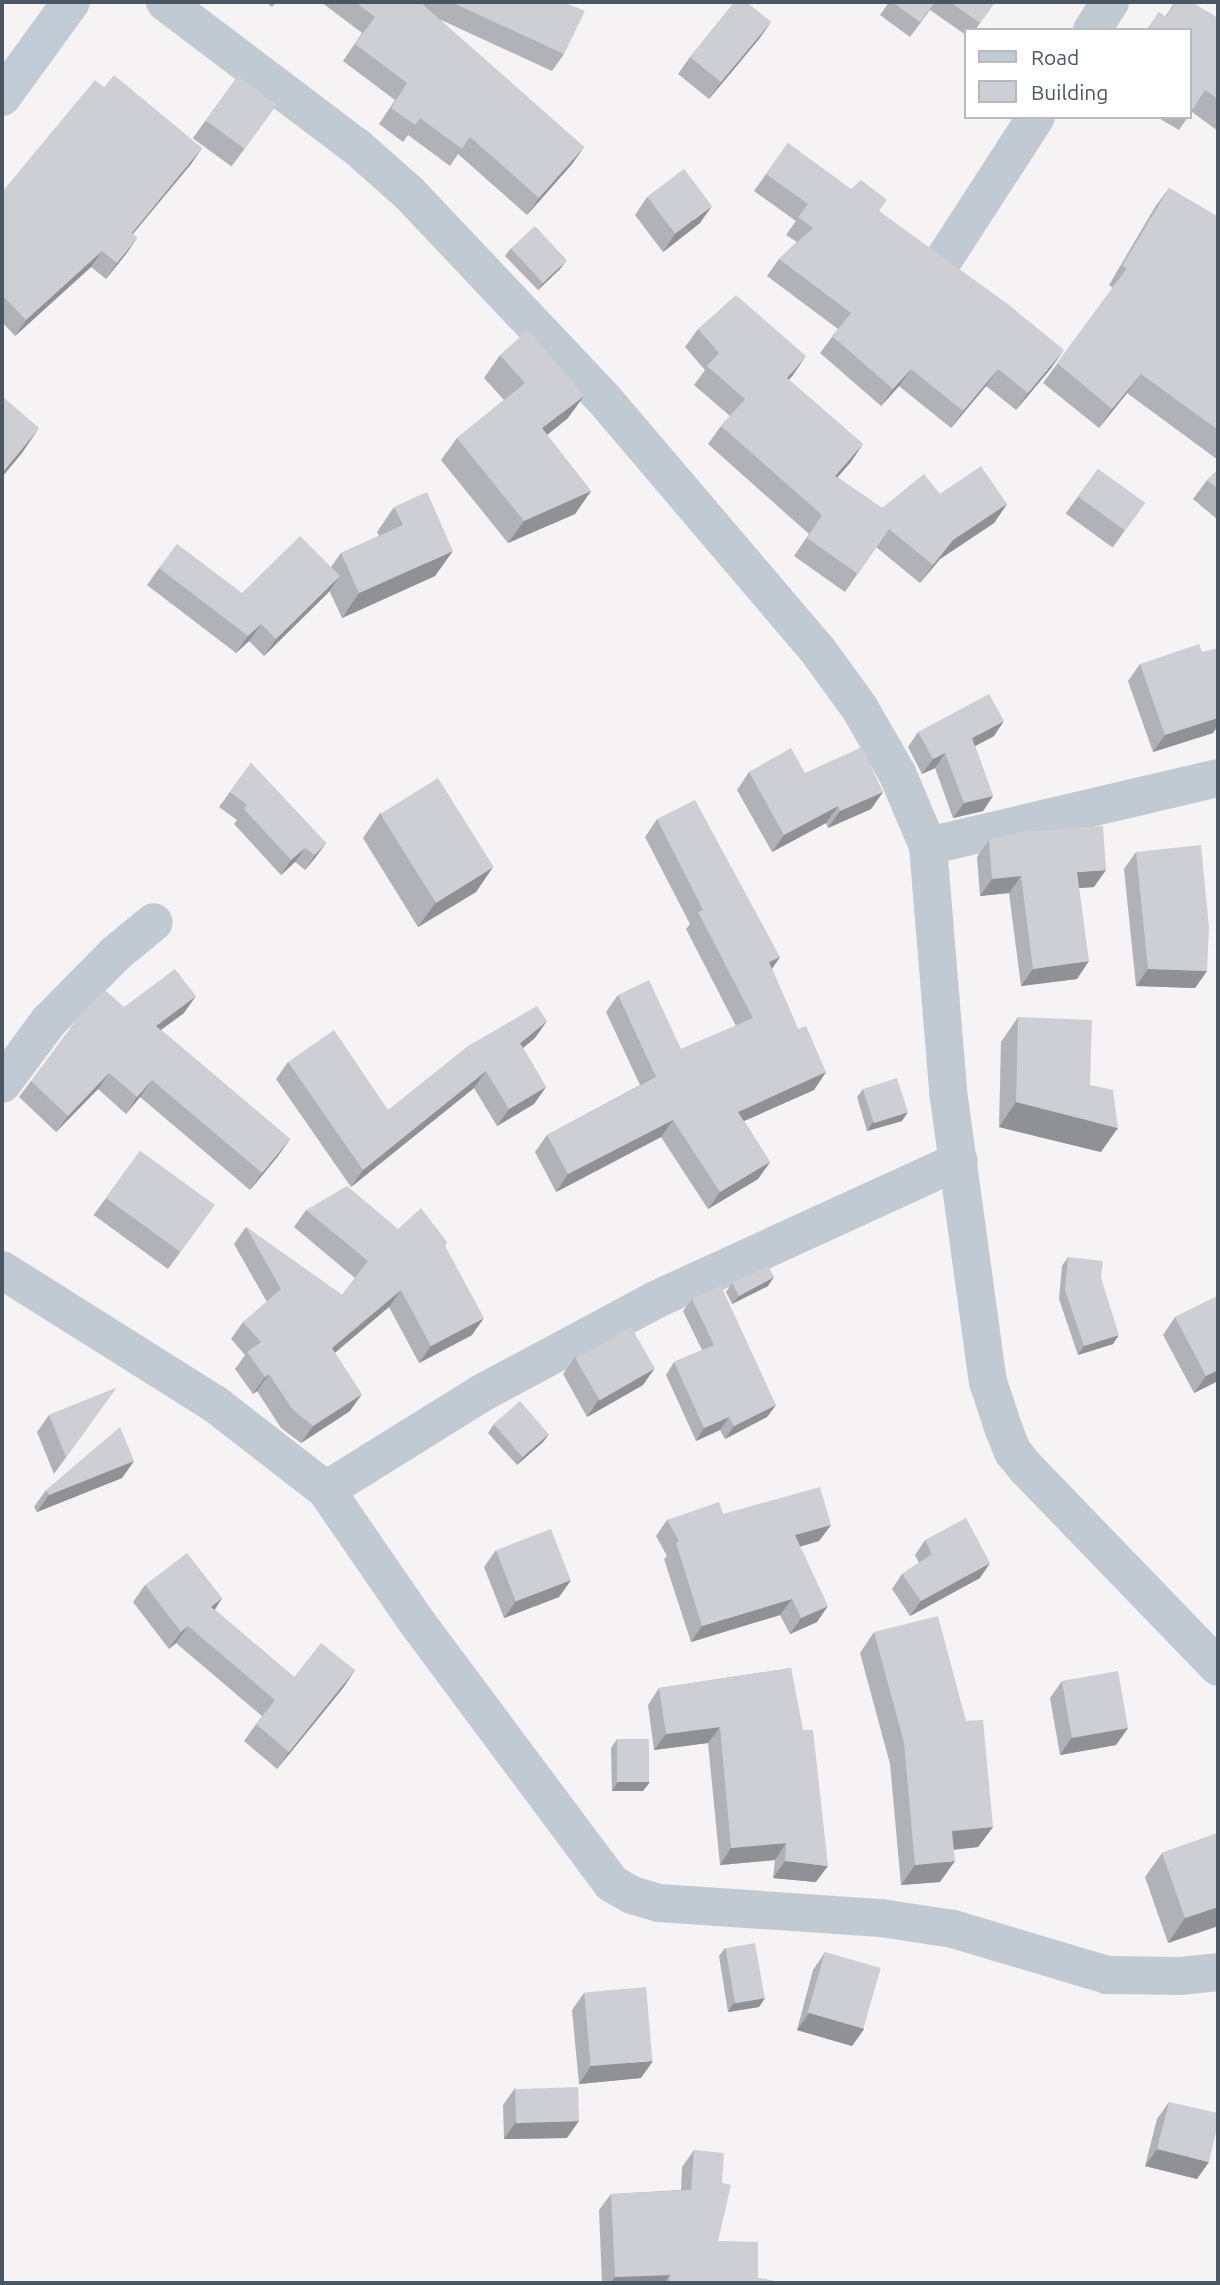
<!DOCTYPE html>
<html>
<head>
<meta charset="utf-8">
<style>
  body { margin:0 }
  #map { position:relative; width:1220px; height:2285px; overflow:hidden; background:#f5f3f3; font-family:Ubuntu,sans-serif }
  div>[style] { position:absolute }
  .minor>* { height:38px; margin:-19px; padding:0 19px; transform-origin:19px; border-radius:19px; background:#c1cad2 }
  .secondary>* { height:38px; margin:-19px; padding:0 19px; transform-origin:19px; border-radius:19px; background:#c1cbd6 }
  .wall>* { inset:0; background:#b0b2b7; transform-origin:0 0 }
  .shaded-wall>* { inset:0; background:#909195 }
  .building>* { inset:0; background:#cdcfd5; transform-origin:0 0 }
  span { translate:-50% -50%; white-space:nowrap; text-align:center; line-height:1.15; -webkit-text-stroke:7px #fff; paint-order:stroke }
  .frame { position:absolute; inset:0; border:4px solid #4a5661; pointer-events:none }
  .legend { position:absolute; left:964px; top:28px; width:228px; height:91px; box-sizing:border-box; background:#fff; border:2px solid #b7bbc0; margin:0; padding:9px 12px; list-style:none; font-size:21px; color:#4a5661 }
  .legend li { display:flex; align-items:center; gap:14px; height:35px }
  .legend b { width:35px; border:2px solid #b7bbc0 }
</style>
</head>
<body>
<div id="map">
  <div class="minor">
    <i style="left:165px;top:2px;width:241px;rotate:37.1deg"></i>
    <i style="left:357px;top:147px;width:69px;rotate:41.5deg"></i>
    <i style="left:409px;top:193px;width:282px;rotate:46.6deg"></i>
    <i style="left:603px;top:398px;width:333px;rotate:49.6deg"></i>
    <i style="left:819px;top:652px;width:68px;rotate:54deg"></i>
    <i style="left:859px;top:707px;width:76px;rotate:60.1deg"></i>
    <i style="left:897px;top:773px;width:79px;rotate:67deg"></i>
    <i style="left:928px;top:846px;width:246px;rotate:85.3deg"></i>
    <i style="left:948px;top:1091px;width:294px;rotate:82.2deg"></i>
    <i style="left:988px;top:1382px;width:51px;rotate:71.6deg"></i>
    <i style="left:1004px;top:1430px;width:24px;rotate:68deg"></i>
    <i style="left:1013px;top:1452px;width:22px;rotate:51deg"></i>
    <i style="left:1027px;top:1469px;width:275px;rotate:46deg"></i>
    <i style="left:1092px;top:30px;width:33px;rotate:-57deg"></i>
    <i style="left:944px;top:259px;width:169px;rotate:-57.1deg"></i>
    <i style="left:928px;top:846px;width:298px;rotate:-13.2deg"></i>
    <i style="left:2px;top:1084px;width:79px;rotate:-53.3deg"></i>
    <i style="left:49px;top:1021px;width:94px;rotate:-45.4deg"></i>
    <i style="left:115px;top:954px;width:50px;rotate:-39.4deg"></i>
    <i style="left:2px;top:1270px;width:252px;rotate:32.2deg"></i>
    <i style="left:215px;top:1404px;width:140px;rotate:37.8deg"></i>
    <i style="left:326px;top:1490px;width:159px;rotate:55.5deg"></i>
    <i style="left:416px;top:1621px;width:327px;rotate:53.3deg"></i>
    <i style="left:611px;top:1883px;width:24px;rotate:30deg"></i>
    <i style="left:632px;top:1895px;width:28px;rotate:17deg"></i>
    <i style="left:659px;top:1903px;width:223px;rotate:3.9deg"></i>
    <i style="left:881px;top:1918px;width:73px;rotate:8.7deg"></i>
    <i style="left:953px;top:1929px;width:161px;rotate:16.6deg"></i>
    <i style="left:1107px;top:1975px;width:74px;rotate:0.8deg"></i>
    <i style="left:1181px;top:1976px;width:37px;rotate:-6deg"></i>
    <i style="left:326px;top:1490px;width:181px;rotate:-31.9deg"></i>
    <i style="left:480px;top:1394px;width:199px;rotate:-28.2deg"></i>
    <i style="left:655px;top:1300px;width:334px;rotate:-24.6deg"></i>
  </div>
  <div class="secondary">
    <i style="left:2px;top:97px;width:117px;rotate:-54deg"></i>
  </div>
  <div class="wall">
    <i style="clip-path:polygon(266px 2px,276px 2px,272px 7px)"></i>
    <i style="clip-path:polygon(321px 2px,563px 2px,564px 54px,552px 71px,439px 19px,584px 147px,572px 164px,527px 215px,458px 154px,450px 166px,408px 135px,403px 142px,379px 124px,395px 100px,343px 61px,362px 33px)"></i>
    <i style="clip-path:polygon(731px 2px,747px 2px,747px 3px,771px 22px,759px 39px,709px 99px,678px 74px,690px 57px,733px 4px)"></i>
    <i style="clip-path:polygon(889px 2px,995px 2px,975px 30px,966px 30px,966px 35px,930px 10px,910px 37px,880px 15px)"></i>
    <i style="clip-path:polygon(1175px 2px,1218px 18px,1218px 131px,1192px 112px,1190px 114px,1190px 30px,1147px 30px,1159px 12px,1165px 17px)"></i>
    <i style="left:238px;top:76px;width:48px;height:77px;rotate:36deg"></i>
    <i style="clip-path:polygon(104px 87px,202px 148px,191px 164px,133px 234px,137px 238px,126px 254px,106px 279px,91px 267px,15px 336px,2px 322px,2px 192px)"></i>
    <i style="clip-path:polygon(1157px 117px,1188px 117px,1179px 130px)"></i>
    <i style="clip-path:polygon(788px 143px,879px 211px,1052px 367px,1016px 410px,986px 386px,951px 428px,899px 386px,881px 406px,820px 353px,838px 329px,767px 276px,779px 259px,797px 242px,786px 235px,796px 221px,754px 191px)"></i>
    <i style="clip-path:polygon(1169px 188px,1218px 217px,1218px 460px,1127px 393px,1099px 428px,1043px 383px,1113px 288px,1109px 285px,1155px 207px)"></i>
    <i style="clip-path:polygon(647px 197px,700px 223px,663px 252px,635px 215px)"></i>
    <i style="clip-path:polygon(511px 248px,560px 269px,538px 290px,505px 256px)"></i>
    <i style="clip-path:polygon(698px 329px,793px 375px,789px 380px,863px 444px,850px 463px,837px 477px,882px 508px,940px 494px,1007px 504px,994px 523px,940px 559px,920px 583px,876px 547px,845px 592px,794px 556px,809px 534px,708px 444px,721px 426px,730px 416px,694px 385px,705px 370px,685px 347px)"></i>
    <i style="clip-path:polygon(500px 355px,568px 418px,547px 435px,591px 491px,575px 514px,508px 543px,441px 460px,457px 438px,504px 400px,484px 378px)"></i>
    <i style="left:1098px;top:469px;width:58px;height:55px;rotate:36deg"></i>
    <i style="clip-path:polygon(1218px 470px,1218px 520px,1193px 499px,1207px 480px)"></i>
    <i style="clip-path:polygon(394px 507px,435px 576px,342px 618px,329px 590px,264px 656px,249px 641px,236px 653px,147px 585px,159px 568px,242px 593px,331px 567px,341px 553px,379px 536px,377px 532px)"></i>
    <i style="clip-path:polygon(1140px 664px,1213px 733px,1153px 752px,1128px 681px)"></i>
    <i style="clip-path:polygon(918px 732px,994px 736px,975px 746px,993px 796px,983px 811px,953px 818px,935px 768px,922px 774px,908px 747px)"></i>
    <i style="clip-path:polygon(251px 763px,326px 843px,315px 858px,305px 870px,295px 862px,281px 875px,234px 824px,237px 820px,219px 807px)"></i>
    <i style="clip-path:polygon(749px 772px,805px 773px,883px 792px,871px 809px,828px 828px,826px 823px,772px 852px,737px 790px)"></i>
    <i style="clip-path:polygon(380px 813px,493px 867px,476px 892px,418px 927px,363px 838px)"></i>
    <i style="clip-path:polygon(657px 819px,780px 957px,772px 969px,798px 1029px,826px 1072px,814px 1090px,744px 1121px,770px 1162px,758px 1179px,708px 1209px,661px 1137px,556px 1192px,535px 1152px,547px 1135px,640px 1085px,606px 1012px,618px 995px,681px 1049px,736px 1026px,686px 929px,690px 924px,645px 837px)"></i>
    <i style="clip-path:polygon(989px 840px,1094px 887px,1079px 888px,1077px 979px,1021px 986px,1009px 893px,980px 896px,977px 857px)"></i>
    <i style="clip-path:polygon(1136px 852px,1207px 971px,1195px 988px,1136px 986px,1124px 869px)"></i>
    <i style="clip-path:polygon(124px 1007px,184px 1013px,161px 1030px,290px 1139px,278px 1156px,250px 1190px,140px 1097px,126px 1114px,98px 1089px,56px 1132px,19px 1097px,31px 1081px)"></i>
    <i style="clip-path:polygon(1018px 1017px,1090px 1085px,1101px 1152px,999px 1127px,1001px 1042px)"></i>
    <i style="clip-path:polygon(535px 1038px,523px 1048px,546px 1087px,534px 1104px,497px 1126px,474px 1088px,351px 1187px,276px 1079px,288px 1062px,388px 1110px)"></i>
    <i style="clip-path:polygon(863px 1089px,902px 1121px,867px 1131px,857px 1097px)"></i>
    <i style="left:140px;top:1151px;width:92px;height:79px;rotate:36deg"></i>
    <i style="clip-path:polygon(306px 1210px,398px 1229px,447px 1242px,445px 1245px,472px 1335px,419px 1363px,389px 1307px,335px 1353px,350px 1411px,301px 1443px,281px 1428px,257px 1391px,253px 1394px,235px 1369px,245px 1355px,231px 1339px,243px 1322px,267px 1302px,234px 1244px,246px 1227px,342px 1295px,355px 1278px,294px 1227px)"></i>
    <i style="clip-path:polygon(1068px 1257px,1101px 1278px,1113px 1344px,1078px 1355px,1059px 1299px,1062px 1266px)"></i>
    <i style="clip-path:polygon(732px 1283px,768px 1286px,732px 1304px,726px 1292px)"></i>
    <i style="clip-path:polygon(1218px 1296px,1218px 1381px,1194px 1393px,1163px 1335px,1175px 1317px)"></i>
    <i style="clip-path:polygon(692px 1299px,776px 1405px,767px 1417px,725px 1439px,720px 1430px,696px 1441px,666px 1375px,674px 1362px,702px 1350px,683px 1311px)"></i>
    <i style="clip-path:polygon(575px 1357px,643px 1385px,587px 1417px,563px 1374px)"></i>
    <i style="clip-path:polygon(116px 1388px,54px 1474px,37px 1432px,49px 1415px)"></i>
    <i style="clip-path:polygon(494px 1424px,549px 1434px,543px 1442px,517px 1465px,488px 1433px)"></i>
    <i style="clip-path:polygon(134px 1461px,122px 1478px,37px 1512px,34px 1507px,46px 1490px)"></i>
    <i style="clip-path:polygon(723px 1514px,831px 1525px,819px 1541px,800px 1547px,817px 1622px,790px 1634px,780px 1615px,691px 1642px,664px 1559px,667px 1556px,656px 1536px,667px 1520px)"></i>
    <i style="clip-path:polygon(925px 1540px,980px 1578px,910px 1616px,892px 1589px,902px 1574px,919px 1563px,915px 1555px)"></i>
    <i style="clip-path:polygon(496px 1550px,571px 1580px,559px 1597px,504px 1618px,484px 1567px)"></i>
    <i style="clip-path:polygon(145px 1585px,222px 1598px,215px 1610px,294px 1677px,355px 1670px,343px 1688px,277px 1769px,244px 1741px,262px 1716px,176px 1643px,169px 1649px,133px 1602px)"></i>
    <i style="clip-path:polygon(874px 1632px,993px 1827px,978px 1847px,954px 1850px,940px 1882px,901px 1885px,890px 1764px,860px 1653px)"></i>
    <i style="clip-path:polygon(791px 1668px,816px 1882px,773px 1878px,775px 1860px,720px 1865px,708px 1743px,654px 1750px,648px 1705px,659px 1688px)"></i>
    <i style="clip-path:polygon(1062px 1681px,1128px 1728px,1116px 1745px,1060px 1755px,1050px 1698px)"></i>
    <i style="clip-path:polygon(617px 1739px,643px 1791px,612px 1791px,611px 1748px)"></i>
    <i style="clip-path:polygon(1218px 1833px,1218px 1926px,1168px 1943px,1145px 1877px,1162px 1853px)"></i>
    <i style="clip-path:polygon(725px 1948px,765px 1998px,759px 2007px,728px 2012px,719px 1956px)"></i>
    <i style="clip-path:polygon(825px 1952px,864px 2029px,852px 2046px,797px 2030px,813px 1970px)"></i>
    <i style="clip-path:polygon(584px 1993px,641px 2078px,579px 2084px,572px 2010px)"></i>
    <i style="clip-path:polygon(515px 2088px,567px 2138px,504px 2139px,503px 2105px)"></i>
    <i style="clip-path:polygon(1169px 2102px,1197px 2179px,1145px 2166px,1157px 2119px)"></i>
    <i style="clip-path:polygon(694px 2150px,718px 2241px,758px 2278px,784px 2283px,602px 2283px,599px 2210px,611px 2194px,681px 2190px,682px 2167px)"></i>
  </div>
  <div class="shaded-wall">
    <i style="clip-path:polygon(771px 22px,759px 39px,709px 99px,721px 82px)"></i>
    <i style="clip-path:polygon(584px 147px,572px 164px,527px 215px,539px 198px)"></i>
    <i style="clip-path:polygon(202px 148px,191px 164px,120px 249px,132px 233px)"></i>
    <i style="clip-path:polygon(712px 206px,700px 223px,663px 252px,675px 234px)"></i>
    <i style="clip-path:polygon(137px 238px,126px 254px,106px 279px,117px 263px)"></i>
    <i style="clip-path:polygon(102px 251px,91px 267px,15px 336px,26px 320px)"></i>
    <i style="clip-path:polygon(567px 260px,560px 269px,538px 290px,544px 282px)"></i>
    <i style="clip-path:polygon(1064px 350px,1052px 367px,1016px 410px,1028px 393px)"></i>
    <i style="clip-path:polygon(806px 356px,793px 375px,774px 396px,787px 378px)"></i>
    <i style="clip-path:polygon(911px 369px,899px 386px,881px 406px,893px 389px)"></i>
    <i style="clip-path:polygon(998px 369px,986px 386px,951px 428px,963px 411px)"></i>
    <i style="clip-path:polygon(1141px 374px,1127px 393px,1099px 428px,1112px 409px)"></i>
    <i style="clip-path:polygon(584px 396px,568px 418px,527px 451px,542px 428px)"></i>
    <i style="clip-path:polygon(39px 428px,22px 453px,2px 477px,2px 473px)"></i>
    <i style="clip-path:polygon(863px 444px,850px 463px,822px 495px,835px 476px)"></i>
    <i style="clip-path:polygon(591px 491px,575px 514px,508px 543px,524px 521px)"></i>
    <i style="clip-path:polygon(1007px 504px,994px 523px,940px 559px,920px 583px,933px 565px,953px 540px)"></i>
    <i style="clip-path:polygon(453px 551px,435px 576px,342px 618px,359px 593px)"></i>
    <i style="clip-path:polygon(340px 576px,328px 593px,264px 656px,276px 639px)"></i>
    <i style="clip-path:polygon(261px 624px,249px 641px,236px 653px,248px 636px)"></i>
    <i style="clip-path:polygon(1218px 716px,1218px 726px,1213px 733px,1153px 752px,1165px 735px)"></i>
    <i style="clip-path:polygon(1004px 721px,994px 736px,962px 753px,972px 738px)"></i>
    <i style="clip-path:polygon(945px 753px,935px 768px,922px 774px,933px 759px)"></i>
    <i style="clip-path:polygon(883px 792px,871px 809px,828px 828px,840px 811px)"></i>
    <i style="clip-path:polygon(993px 796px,983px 811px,953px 818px,964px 803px)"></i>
    <i style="clip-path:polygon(838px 806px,826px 823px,772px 852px,784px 835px)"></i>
    <i style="clip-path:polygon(326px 843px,315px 858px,305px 870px,315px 855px)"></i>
    <i style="clip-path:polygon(305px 848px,295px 862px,281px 875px,291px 860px)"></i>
    <i style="clip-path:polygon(493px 867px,476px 892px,418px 927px,436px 902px)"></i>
    <i style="clip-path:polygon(1106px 870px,1094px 887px,1065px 889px,1077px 872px)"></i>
    <i style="clip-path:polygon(1021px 876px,1009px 893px,980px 896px,992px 879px)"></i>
    <i style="clip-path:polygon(780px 957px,768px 974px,769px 962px)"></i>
    <i style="clip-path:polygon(1089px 961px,1077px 979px,1021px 986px,1033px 969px)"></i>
    <i style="clip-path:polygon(1148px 969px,1207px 971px,1195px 988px,1136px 986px)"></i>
    <i style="clip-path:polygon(196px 996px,184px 1013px,144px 1042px,156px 1026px)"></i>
    <i style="clip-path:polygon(547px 1021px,535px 1038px,508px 1060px,520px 1043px)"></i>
    <i style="clip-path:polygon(486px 1071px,474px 1088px,351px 1187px,363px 1170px)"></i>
    <i style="clip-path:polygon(826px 1072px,814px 1090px,726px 1129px,738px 1112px)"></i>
    <i style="clip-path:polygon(109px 1073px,98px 1089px,56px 1132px,68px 1116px)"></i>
    <i style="clip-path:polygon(152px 1080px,140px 1097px,126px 1114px,137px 1097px)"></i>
    <i style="clip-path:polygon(546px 1087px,534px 1104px,497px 1126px,509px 1109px)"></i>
    <i style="clip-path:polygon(1016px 1102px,1118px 1128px,1101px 1152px,999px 1127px)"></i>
    <i style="clip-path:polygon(908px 1112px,902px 1121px,867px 1131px,873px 1122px)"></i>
    <i style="clip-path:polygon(673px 1120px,661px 1137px,556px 1192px,568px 1174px)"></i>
    <i style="clip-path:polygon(290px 1139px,278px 1156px,250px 1190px,262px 1173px)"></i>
    <i style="clip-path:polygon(770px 1162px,758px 1179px,708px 1209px,720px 1192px)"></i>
    <i style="clip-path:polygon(774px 1277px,768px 1286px,732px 1304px,739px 1296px)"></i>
    <i style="clip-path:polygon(401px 1290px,389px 1307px,320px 1365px,332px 1348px)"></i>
    <i style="clip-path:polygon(484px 1318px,472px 1335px,419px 1363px,431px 1346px)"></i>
    <i style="clip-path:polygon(1119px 1335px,1113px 1344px,1078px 1355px,1084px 1346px)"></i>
    <i style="clip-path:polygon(655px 1368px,643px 1385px,587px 1417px,599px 1399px)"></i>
    <i style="clip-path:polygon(1218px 1370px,1218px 1381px,1194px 1393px,1206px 1376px)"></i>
    <i style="clip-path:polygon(269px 1374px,257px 1391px,253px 1394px,265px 1377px)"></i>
    <i style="clip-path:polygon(362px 1394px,350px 1411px,301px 1443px,313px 1426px)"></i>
    <i style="clip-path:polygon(776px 1405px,767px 1417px,725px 1439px,734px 1426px)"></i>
    <i style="clip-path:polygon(729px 1417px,720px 1430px,696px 1441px,704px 1428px)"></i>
    <i style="clip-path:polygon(549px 1434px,543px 1442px,517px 1465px,523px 1457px)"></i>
    <i style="clip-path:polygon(134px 1461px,122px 1478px,37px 1512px,49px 1495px)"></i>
    <i style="clip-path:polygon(831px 1525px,819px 1541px,783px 1551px,795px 1535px)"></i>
    <i style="clip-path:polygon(990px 1563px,980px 1578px,910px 1616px,921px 1601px)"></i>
    <i style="clip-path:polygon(571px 1580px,559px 1597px,504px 1618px,516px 1601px)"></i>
    <i style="clip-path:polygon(222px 1598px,210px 1616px,211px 1607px)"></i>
    <i style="clip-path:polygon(792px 1599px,780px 1615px,691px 1642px,702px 1626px)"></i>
    <i style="clip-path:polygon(828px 1606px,817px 1622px,790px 1634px,801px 1618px)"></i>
    <i style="clip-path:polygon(188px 1626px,176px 1643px,169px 1649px,181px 1632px)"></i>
    <i style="clip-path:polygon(355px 1670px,343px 1688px,277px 1769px,289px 1752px)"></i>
    <i style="clip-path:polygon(720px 1727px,708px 1743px,654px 1750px,666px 1734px)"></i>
    <i style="clip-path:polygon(1128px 1728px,1116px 1745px,1060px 1755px,1072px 1737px)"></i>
    <i style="clip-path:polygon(618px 1782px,650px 1782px,643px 1791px,612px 1791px)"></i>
    <i style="clip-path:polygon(993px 1827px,978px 1847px,937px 1851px,952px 1831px)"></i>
    <i style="clip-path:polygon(786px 1843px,775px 1860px,720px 1865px,731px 1848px)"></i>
    <i style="clip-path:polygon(785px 1861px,828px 1866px,816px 1882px,773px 1878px)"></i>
    <i style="clip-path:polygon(955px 1861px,940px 1882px,901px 1885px,915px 1865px)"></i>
    <i style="clip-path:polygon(1218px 1907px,1218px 1926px,1168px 1943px,1185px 1918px)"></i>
    <i style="clip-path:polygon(765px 1998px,759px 2007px,728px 2012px,734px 2003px)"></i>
    <i style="clip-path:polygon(809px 2013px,864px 2029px,852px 2046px,797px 2030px)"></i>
    <i style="clip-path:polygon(653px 2061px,641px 2078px,579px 2084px,591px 2066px)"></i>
    <i style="clip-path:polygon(579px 2121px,567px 2138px,504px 2139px,516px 2122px)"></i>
    <i style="clip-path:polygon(1157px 2149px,1209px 2162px,1197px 2179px,1145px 2166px)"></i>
    <i style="clip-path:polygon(670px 2275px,664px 2283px,610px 2283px,615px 2277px)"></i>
  </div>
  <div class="building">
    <i style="clip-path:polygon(355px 2px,420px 2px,584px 147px,539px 198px,470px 137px,462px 149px,420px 118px,415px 125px,391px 108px,407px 83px,355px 44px,375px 17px)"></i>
    <i style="clip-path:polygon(451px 2px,563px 2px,585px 11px,564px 54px)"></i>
    <i style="clip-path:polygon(735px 2px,745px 2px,771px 22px,721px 82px,690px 57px)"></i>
    <i style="clip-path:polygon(892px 2px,935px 2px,920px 22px)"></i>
    <i style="clip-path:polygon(950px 2px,995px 2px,980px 23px)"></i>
    <i style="clip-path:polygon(1176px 2px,1192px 2px,1218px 18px,1218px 99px,1205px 90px,1193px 109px,1190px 107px,1190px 30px,1148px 30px,1159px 12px,1166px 17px)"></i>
    <i style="clip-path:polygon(114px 75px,202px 148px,132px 233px,137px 238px,117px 263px,102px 251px,26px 320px,2px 295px,2px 192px,95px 80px,104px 87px)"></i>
    <i style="left:238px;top:76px;width:48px;height:55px;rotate:36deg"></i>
    <i style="clip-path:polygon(788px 143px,851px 189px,861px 180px,887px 200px,879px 211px,1009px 305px,1064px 350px,1028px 393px,998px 369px,963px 411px,911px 369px,893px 389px,832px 336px,851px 313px,779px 259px,813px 228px,798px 217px,808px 204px,766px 174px)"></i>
    <i style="left:684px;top:169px;width:46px;height:46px;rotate:53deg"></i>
    <i style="clip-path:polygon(1169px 188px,1218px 217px,1218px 430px,1141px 374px,1112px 409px,1057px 363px,1127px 268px,1122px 266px)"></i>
    <i style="left:535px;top:226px;width:47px;height:33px;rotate:47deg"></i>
    <i style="clip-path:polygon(736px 295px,806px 356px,787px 378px,863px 444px,835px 476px,882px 508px,924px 474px,940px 494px,981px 466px,1007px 504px,953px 540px,933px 565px,889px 529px,858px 574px,807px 538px,822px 515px,721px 426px,745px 399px,707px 366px,719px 353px,698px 329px)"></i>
    <i style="clip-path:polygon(528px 330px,584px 396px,542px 428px,591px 491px,524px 521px,457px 438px,525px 383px,500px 355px)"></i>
    <i style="clip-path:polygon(2px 396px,39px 428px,2px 473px)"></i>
    <i style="left:1098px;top:469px;width:58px;height:34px;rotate:36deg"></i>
    <i style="clip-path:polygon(1218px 470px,1218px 489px,1207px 480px)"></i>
    <i style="clip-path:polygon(427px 492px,453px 551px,359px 593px,341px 553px,403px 525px,394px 507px)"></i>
    <i style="clip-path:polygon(300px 536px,340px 576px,276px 639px,261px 624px,248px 636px,159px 568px,177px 544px,242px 593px)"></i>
    <i style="clip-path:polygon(1199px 644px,1202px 652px,1218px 648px,1218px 718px,1165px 735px,1140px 664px)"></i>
    <i style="clip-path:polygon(989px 694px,1004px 721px,972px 738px,993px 796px,964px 803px,945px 753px,933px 759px,918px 732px)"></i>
    <i style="clip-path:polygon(862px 747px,883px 792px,840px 811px,838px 806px,784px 835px,749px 772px,791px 748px,805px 773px)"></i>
    <i style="clip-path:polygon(251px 763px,326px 843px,315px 855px,305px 848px,291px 860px,244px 809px,247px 805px,230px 792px)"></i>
    <i style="left:438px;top:778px;width:105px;height:68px;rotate:58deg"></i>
    <i style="clip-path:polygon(695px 800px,780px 957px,769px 962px,798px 1029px,806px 1026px,826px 1072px,738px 1112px,770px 1162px,720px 1192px,673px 1120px,568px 1174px,547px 1135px,656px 1077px,618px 995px,649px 980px,681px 1049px,753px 1018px,698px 912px,703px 910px,657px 819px)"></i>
    <i style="clip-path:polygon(1103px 826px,1106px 870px,1077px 872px,1089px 961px,1033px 969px,1021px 876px,992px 879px,989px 840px,1020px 832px)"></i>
    <i style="clip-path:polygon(1201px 845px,1209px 928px,1207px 971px,1148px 969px,1136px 852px)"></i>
    <i style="clip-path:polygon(175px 969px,196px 996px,156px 1026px,290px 1139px,262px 1173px,152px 1080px,137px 1097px,109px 1073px,68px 1116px,31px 1081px,77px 1019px,105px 990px,124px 1007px)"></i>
    <i style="clip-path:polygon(537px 1006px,547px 1021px,520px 1043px,546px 1087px,509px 1109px,486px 1071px,363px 1170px,288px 1062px,334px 1030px,388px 1110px,468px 1046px)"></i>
    <i style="clip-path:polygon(1018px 1017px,1092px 1020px,1090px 1085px,1113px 1090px,1118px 1128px,1016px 1102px)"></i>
    <i style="left:897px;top:1078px;width:36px;height:36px;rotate:72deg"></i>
    <i style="left:140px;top:1151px;width:92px;height:58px;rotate:36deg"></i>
    <i style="clip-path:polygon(347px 1186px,398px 1229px,421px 1208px,447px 1242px,444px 1244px,484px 1318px,431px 1346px,401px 1290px,332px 1348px,362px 1394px,313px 1426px,293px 1410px,269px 1374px,265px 1377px,247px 1352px,261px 1342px,243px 1322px,281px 1289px,246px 1227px,342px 1295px,368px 1261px,306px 1210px)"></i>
    <i style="clip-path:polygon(1068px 1257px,1103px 1261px,1101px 1278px,1119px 1335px,1084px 1346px,1065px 1290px)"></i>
    <i style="clip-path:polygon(768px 1266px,774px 1277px,739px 1296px,732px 1283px)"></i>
    <i style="clip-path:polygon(721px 1286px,776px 1405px,734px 1426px,729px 1417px,704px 1428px,674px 1362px,714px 1345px,692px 1299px)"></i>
    <i style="clip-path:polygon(1218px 1296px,1218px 1370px,1206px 1376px,1175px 1317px)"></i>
    <i style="left:631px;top:1327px;width:48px;height:64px;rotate:60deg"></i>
    <i style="clip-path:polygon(116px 1388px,66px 1457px,49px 1415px)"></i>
    <i style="left:520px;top:1401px;width:44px;height:35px;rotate:49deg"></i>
    <i style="clip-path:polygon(120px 1427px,134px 1461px,49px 1495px,46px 1490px)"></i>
    <i style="clip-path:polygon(820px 1487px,831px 1525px,795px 1535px,828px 1606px,801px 1618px,792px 1599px,702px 1626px,676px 1543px,679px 1541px,667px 1520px,719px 1502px,723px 1514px)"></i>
    <i style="clip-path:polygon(966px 1518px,990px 1563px,921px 1601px,902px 1574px,932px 1554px,925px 1540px)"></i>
    <i style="left:551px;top:1529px;width:55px;height:59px;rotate:69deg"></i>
    <i style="clip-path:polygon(187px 1553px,222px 1598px,211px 1607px,294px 1677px,321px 1643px,355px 1670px,289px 1752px,256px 1724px,275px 1700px,188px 1626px,181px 1632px,145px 1585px)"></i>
    <i style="clip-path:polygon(938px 1616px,966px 1721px,983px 1720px,993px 1827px,952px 1831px,955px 1861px,915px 1865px,904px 1743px,874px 1632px)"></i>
    <i style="clip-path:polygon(791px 1668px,803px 1730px,813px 1730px,828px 1866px,785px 1861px,786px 1843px,731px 1848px,720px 1727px,666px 1734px,659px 1688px)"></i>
    <i style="left:1118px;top:1671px;width:58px;height:57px;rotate:80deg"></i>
    <i style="left:617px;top:1739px;width:32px;height:43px"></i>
    <i style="clip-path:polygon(1218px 1833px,1218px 1907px,1185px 1918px,1162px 1853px)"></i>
    <i style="left:755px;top:1943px;width:56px;height:30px;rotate:80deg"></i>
    <i style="left:825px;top:1952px;width:58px;height:63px;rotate:16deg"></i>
    <i style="left:646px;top:1987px;width:74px;height:62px;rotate:85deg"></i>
    <i style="left:578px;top:2087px;width:34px;height:63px;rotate:88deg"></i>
    <i style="clip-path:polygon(1169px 2102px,1218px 2113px,1218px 2124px,1209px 2162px,1157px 2149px)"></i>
    <i style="clip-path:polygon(694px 2150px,724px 2153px,722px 2183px,731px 2185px,718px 2241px,758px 2242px,758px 2278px,784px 2283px,669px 2283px,670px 2275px,615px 2277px,611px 2194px,691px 2190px)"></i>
  </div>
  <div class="frame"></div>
  <ul class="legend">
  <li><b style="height:9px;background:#c1cbd6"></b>Road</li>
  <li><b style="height:19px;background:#cdcfd5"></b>Building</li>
  </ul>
</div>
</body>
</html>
